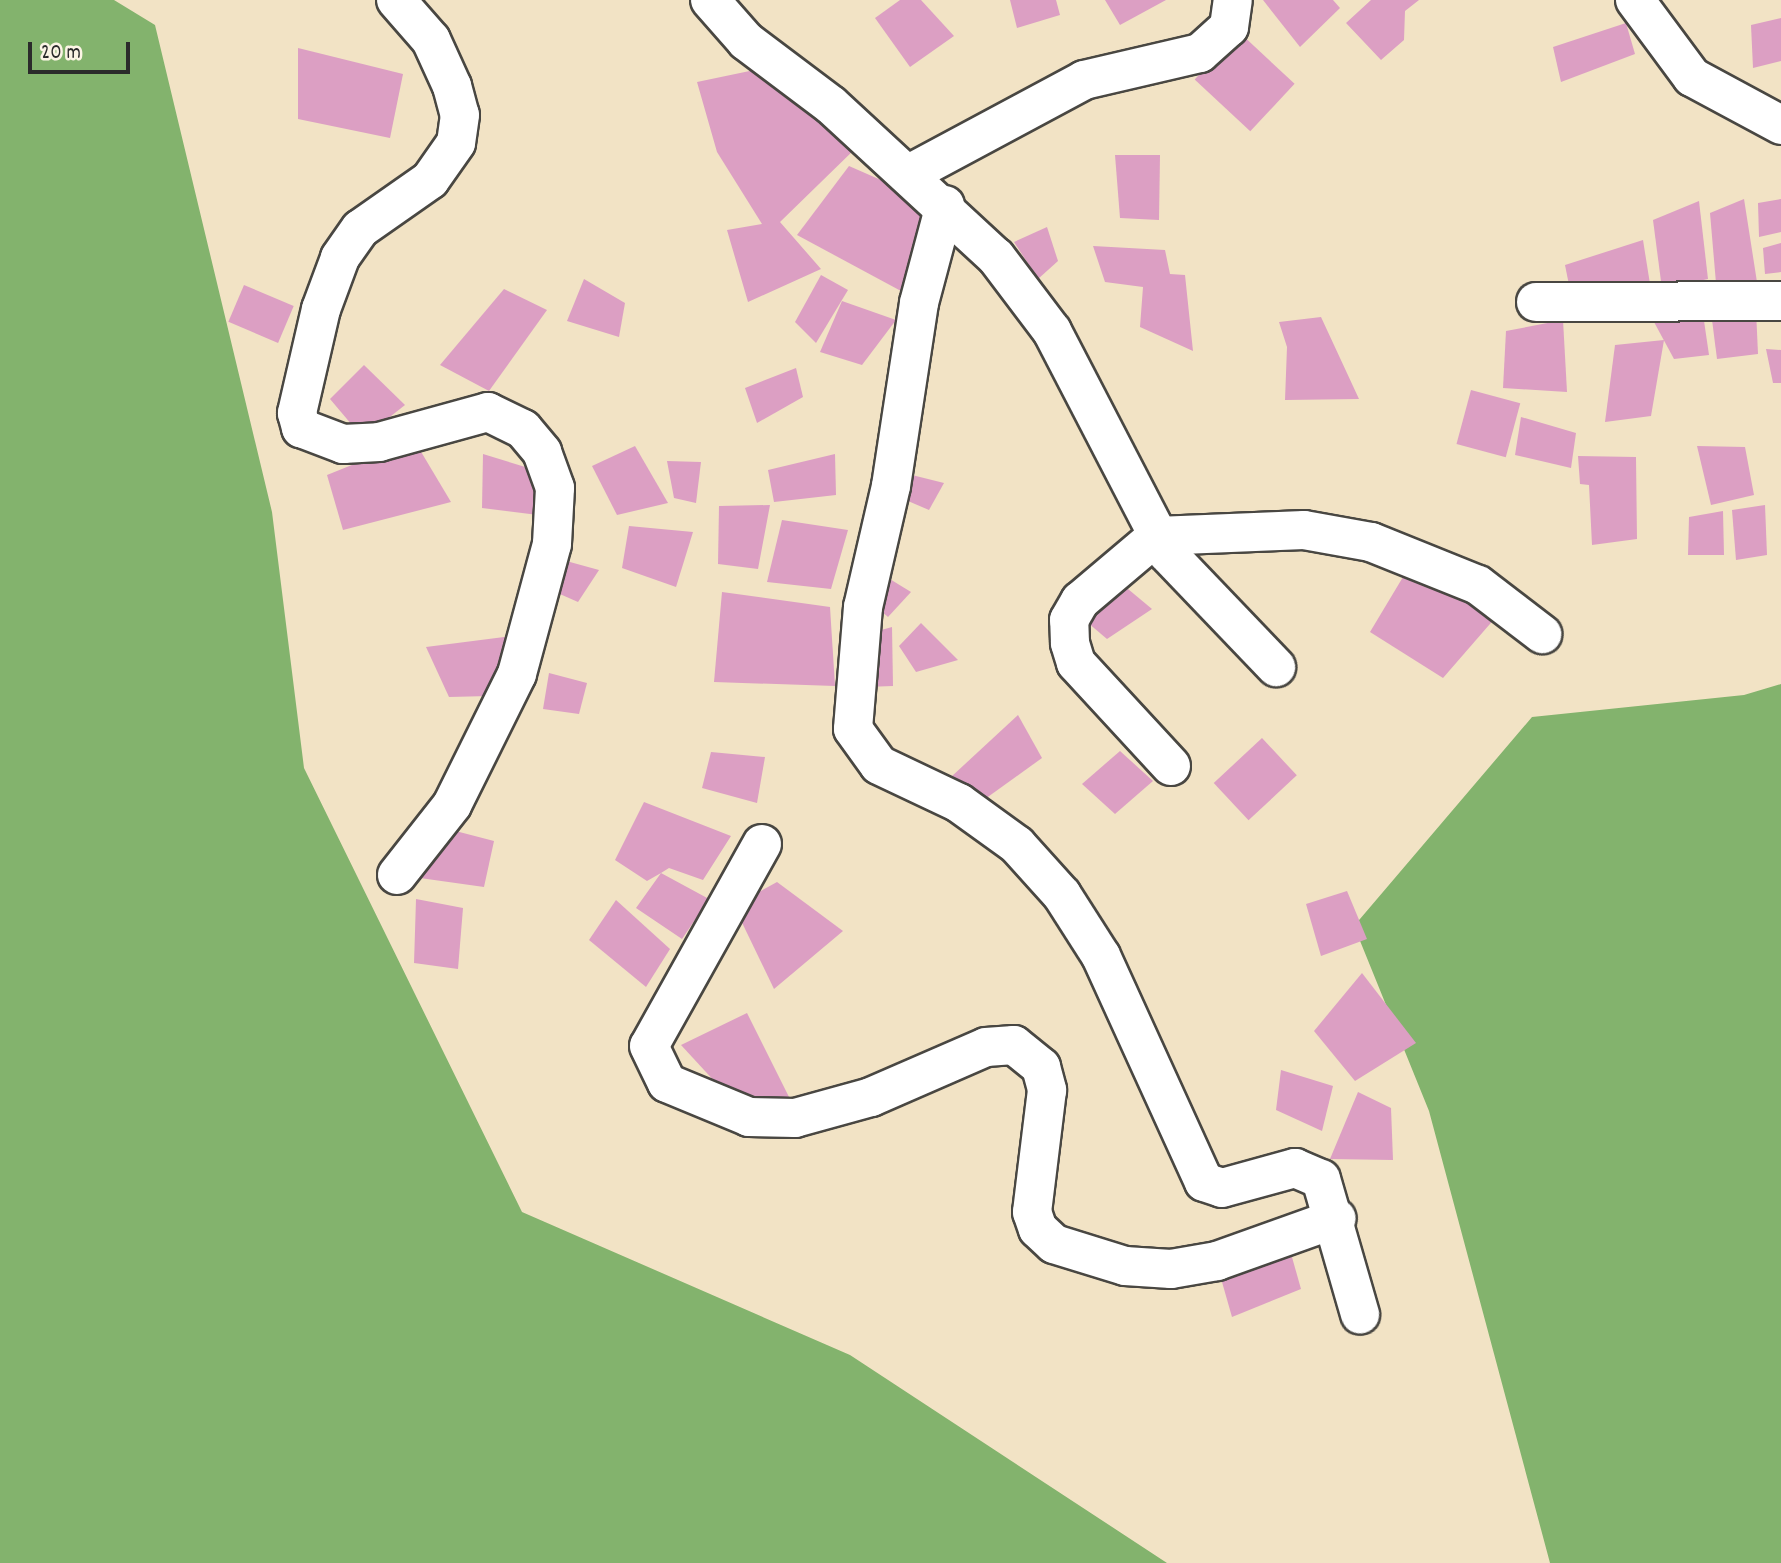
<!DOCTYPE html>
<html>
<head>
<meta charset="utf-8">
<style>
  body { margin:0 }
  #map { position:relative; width:1781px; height:1563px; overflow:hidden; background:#f2e3c5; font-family:Dekko,sans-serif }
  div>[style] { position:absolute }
  .forest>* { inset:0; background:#83b36d }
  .building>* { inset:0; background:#dc9fc3; transform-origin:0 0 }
  .roads { filter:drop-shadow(2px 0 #494742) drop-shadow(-2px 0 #494742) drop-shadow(0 2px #494742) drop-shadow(0 -2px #494742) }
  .minor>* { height:38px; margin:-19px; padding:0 19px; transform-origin:19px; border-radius:19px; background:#fff }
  span { translate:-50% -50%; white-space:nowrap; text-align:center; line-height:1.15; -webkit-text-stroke:6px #fcf5e5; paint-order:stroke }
  .scale { position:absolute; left:28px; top:42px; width:102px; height:32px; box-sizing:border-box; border:4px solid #2b2b2b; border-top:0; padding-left:9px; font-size:21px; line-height:24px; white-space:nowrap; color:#2b2b2b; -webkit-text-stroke:5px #fcf5e5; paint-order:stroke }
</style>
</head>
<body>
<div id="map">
  <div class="forest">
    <i style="clip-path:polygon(0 0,114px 0,155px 25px,272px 512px,304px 768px,522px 1212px,850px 1355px,1167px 1563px,0 1563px)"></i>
    <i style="clip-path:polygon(1781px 684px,1781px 1563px,1550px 1563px,1429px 1111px,1354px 926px,1532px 717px,1744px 695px)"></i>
  </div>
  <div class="building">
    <i style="clip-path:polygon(900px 0,921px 0,954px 36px,910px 67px,875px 18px)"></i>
    <i style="clip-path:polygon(1010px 0,1056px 0,1060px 15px,1017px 28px)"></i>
    <i style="clip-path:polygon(1105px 0,1166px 0,1120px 25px)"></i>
    <i style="clip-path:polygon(1263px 0,1333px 0,1340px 8px,1300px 47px)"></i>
    <i style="clip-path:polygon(1371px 0,1419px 0,1405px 11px,1404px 40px,1381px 60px,1346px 23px)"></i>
    <i style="clip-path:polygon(1781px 18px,1781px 61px,1753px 68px,1751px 25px)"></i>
    <i style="clip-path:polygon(1626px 23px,1635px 54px,1561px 82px,1553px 47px)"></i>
    <i style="left:1239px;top:32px;width:76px;height:65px;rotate:43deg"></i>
    <i style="clip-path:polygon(298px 48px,403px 74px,390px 138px,298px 119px)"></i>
    <i style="clip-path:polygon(779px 65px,858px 146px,780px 222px,821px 269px,748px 302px,727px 230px,762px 224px,717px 152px,697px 82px)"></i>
    <i style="clip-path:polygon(1115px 155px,1160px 155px,1159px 220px,1120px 218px)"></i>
    <i style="clip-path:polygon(849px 166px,931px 202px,901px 291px,797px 235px)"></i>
    <i style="clip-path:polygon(1744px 199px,1757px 282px,1716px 283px,1710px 213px)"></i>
    <i style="clip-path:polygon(1781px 199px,1781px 232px,1759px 237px,1758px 203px)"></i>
    <i style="clip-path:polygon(1699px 201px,1708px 279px,1662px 289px,1653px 220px)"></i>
    <i style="clip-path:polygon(1047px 227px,1058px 261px,1038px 279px,1014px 242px)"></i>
    <i style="clip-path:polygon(1643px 240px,1650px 284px,1571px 295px,1565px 265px)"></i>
    <i style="clip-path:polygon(1781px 243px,1781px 272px,1765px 274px,1763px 248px)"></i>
    <i style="clip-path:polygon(1093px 246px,1165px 250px,1170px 274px,1185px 275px,1193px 351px,1140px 327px,1143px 287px,1105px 282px)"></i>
    <i style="clip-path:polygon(821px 275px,848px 290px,816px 343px,795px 322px)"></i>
    <i style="clip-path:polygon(584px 279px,625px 303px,619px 337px,567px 321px)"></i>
    <i style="left:244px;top:285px;width:54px;height:40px;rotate:23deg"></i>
    <i style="clip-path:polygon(504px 289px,547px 310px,489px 391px,440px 365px)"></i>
    <i style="clip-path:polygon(842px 301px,896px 320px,862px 365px,820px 352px)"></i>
    <i style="clip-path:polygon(1756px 310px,1758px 354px,1717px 359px,1711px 312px)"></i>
    <i style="clip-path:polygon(1703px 314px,1709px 355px,1674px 359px,1654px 322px)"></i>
    <i style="clip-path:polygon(1321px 317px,1359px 399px,1285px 400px,1287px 347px,1279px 322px)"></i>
    <i style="clip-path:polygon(1563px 320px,1567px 392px,1503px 388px,1506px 331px)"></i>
    <i style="clip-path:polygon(1664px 340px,1651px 416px,1605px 422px,1615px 345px)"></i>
    <i style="clip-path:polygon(1766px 349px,1781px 350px,1781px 383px,1773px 383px)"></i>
    <i style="clip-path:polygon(364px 365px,405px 405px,363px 438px,330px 399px)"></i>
    <i style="clip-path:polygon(796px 368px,803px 397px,757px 423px,745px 388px)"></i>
    <i style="left:1471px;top:390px;width:51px;height:56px;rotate:15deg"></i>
    <i style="clip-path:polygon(1521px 417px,1576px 433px,1571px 468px,1515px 455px)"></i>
    <i style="clip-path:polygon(414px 440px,451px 502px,343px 530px,327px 475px)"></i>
    <i style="clip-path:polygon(635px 446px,668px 503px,617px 515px,592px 466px)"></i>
    <i style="clip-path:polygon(1697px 446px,1745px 447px,1754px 495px,1711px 505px)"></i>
    <i style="clip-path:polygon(483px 454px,535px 470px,538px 515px,482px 508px)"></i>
    <i style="clip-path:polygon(835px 454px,836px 495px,774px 502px,768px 470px)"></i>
    <i style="clip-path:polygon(1578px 456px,1636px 457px,1637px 539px,1592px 545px,1589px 485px,1580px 484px)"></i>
    <i style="clip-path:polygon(667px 461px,701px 462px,696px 503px,674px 498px)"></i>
    <i style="clip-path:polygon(904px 473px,944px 483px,929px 510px,901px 498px)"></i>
    <i style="clip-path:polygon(770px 505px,758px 569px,718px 564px,719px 506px)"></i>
    <i style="clip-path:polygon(1765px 505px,1767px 555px,1736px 560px,1732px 510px)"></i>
    <i style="clip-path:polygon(1723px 511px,1724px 555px,1688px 555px,1689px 517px)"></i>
    <i style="clip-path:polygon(782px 520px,848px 530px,831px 589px,767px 582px)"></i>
    <i style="clip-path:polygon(629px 526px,693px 532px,676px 587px,622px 568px)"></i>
    <i style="clip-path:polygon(559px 559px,599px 570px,578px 602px,553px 591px)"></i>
    <i style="clip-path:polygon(1409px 567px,1496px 617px,1443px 678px,1370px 632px)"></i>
    <i style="clip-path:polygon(880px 573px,911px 592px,888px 617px,872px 603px)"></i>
    <i style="clip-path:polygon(1122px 584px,1152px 609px,1107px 639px,1081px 617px)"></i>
    <i style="clip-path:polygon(722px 592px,830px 607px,835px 686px,714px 682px)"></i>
    <i style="clip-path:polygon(921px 623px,958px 660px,916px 672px,899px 646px)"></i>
    <i style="clip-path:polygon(892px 627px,893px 686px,865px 687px,867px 634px)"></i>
    <i style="clip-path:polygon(512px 636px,489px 696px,449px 697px,426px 647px)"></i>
    <i style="clip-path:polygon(549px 673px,587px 683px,579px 714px,543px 709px)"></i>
    <i style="clip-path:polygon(1018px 715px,1042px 758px,985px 799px,951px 777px)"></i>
    <i style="left:1262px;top:738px;width:51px;height:66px;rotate:47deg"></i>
    <i style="clip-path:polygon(1120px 751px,1153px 781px,1115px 814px,1082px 784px)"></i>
    <i style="clip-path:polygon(711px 752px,765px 757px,757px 803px,702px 788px)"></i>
    <i style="clip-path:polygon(644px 802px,731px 836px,703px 880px,669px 868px,661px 873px,709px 899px,682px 939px,636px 908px,661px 873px,647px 881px,615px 860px)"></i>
    <i style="clip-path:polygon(444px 828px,494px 841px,484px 887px,420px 878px)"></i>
    <i style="clip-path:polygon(777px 882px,843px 931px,774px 989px,734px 906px)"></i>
    <i style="clip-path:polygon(1347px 891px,1367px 939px,1321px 956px,1306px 904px)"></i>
    <i style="clip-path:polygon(416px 899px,463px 908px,458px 969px,414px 963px)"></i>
    <i style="clip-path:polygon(616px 900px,670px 949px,646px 987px,589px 940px)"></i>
    <i style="clip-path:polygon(1362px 973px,1416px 1043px,1355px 1081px,1314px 1031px)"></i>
    <i style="clip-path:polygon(747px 1013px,792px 1103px,729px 1097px,681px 1045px)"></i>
    <i style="clip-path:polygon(1281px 1070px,1333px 1086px,1322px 1131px,1276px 1110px)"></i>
    <i style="clip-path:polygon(1358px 1092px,1391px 1108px,1393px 1160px,1330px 1159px)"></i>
    <i style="clip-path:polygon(1288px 1243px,1301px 1289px,1232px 1317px,1218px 1268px)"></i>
  </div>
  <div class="roads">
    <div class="minor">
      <i style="left:396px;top:0;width:53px;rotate:48.8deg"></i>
      <i style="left:431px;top:40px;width:51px;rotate:65.5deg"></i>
      <i style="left:452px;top:86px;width:30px;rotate:75deg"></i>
      <i style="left:460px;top:115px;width:28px;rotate:98deg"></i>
      <i style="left:456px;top:143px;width:45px;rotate:125.1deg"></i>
      <i style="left:430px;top:180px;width:85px;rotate:145deg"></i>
      <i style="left:360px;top:229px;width:35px;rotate:125deg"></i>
      <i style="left:340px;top:258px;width:54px;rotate:110.4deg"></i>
      <i style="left:321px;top:309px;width:107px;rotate:103deg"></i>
      <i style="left:297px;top:413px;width:16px;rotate:75deg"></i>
      <i style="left:301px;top:428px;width:45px;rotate:20.9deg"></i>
      <i style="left:343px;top:444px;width:36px;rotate:-3deg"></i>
      <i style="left:379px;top:442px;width:113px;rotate:-15.4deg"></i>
      <i style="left:488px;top:412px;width:39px;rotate:26deg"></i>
      <i style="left:523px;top:429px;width:30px;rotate:50deg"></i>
      <i style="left:542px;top:452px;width:38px;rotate:70deg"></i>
      <i style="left:555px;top:488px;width:56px;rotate:93.1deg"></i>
      <i style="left:552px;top:544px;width:135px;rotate:105.1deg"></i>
      <i style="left:517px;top:674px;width:146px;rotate:116.4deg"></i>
      <i style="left:452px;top:805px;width:89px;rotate:128.2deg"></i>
      <i style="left:710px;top:0;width:55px;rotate:48.7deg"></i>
      <i style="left:746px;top:41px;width:106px;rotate:37deg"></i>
      <i style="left:831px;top:105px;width:224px;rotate:42.7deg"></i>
      <i style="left:996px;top:257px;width:93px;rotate:52.9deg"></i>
      <i style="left:1052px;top:331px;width:250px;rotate:62.6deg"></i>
      <i style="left:1167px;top:553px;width:158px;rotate:46.3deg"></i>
      <i style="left:1635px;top:0;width:96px;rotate:53.5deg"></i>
      <i style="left:1692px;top:77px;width:101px;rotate:28.3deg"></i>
      <i style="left:909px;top:174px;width:199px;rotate:-28.2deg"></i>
      <i style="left:1084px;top:80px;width:119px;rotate:-13.1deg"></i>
      <i style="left:1200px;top:53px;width:39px;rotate:-42deg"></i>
      <i style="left:1229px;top:27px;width:27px;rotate:-82deg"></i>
      <i style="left:945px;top:205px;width:101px;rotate:104.9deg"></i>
      <i style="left:919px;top:303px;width:185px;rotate:98.7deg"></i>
      <i style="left:891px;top:486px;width:124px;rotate:103deg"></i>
      <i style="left:863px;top:607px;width:122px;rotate:94.7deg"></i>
      <i style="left:853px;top:729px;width:44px;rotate:54.2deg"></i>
      <i style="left:879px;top:765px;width:89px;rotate:25.4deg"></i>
      <i style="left:959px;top:803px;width:72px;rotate:35.9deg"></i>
      <i style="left:1017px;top:845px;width:67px;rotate:48deg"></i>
      <i style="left:1062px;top:895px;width:72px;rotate:57.4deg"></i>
      <i style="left:1101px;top:956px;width:248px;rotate:65.5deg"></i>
      <i style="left:1204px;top:1182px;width:19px;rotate:18deg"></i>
      <i style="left:1222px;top:1188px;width:76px;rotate:-15.3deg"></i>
      <i style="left:1295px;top:1168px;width:28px;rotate:23deg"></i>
      <i style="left:1321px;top:1179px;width:141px;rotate:73.9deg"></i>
      <i style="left:1536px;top:302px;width:245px;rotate:-0.2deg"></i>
      <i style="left:1171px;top:766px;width:140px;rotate:-132.7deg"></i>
      <i style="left:1076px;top:663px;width:21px;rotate:-107deg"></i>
      <i style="left:1070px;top:643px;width:23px;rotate:-92deg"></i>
      <i style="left:1069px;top:620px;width:22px;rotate:-60deg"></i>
      <i style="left:1080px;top:601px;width:101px;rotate:-40.2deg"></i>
      <i style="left:1157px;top:536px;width:147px;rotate:-2.3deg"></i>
      <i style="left:1304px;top:530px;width:68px;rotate:10.2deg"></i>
      <i style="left:1371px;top:542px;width:115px;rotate:21.9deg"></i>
      <i style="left:1478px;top:585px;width:81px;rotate:37.4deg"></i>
      <i style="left:762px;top:844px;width:231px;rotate:119.2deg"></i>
      <i style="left:649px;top:1046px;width:41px;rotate:64.1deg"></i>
      <i style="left:667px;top:1083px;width:89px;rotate:22.5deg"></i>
      <i style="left:749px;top:1117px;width:46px;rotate:1.2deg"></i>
      <i style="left:795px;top:1118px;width:79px;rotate:-15.4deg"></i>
      <i style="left:871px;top:1097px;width:125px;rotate:-23.5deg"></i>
      <i style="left:986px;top:1047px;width:28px;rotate:-4deg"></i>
      <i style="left:1014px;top:1045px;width:35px;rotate:39deg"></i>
      <i style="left:1041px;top:1067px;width:24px;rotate:75deg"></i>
      <i style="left:1047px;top:1090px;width:123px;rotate:97deg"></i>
      <i style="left:1032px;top:1212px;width:18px;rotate:71deg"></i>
      <i style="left:1038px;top:1229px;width:22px;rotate:43deg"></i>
      <i style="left:1054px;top:1244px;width:74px;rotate:17.2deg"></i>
      <i style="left:1125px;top:1266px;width:46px;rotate:3.7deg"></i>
      <i style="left:1171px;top:1269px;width:47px;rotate:-9.9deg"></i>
      <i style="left:1217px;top:1261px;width:127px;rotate:-19.7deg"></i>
    </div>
  </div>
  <div class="scale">20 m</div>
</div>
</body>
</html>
